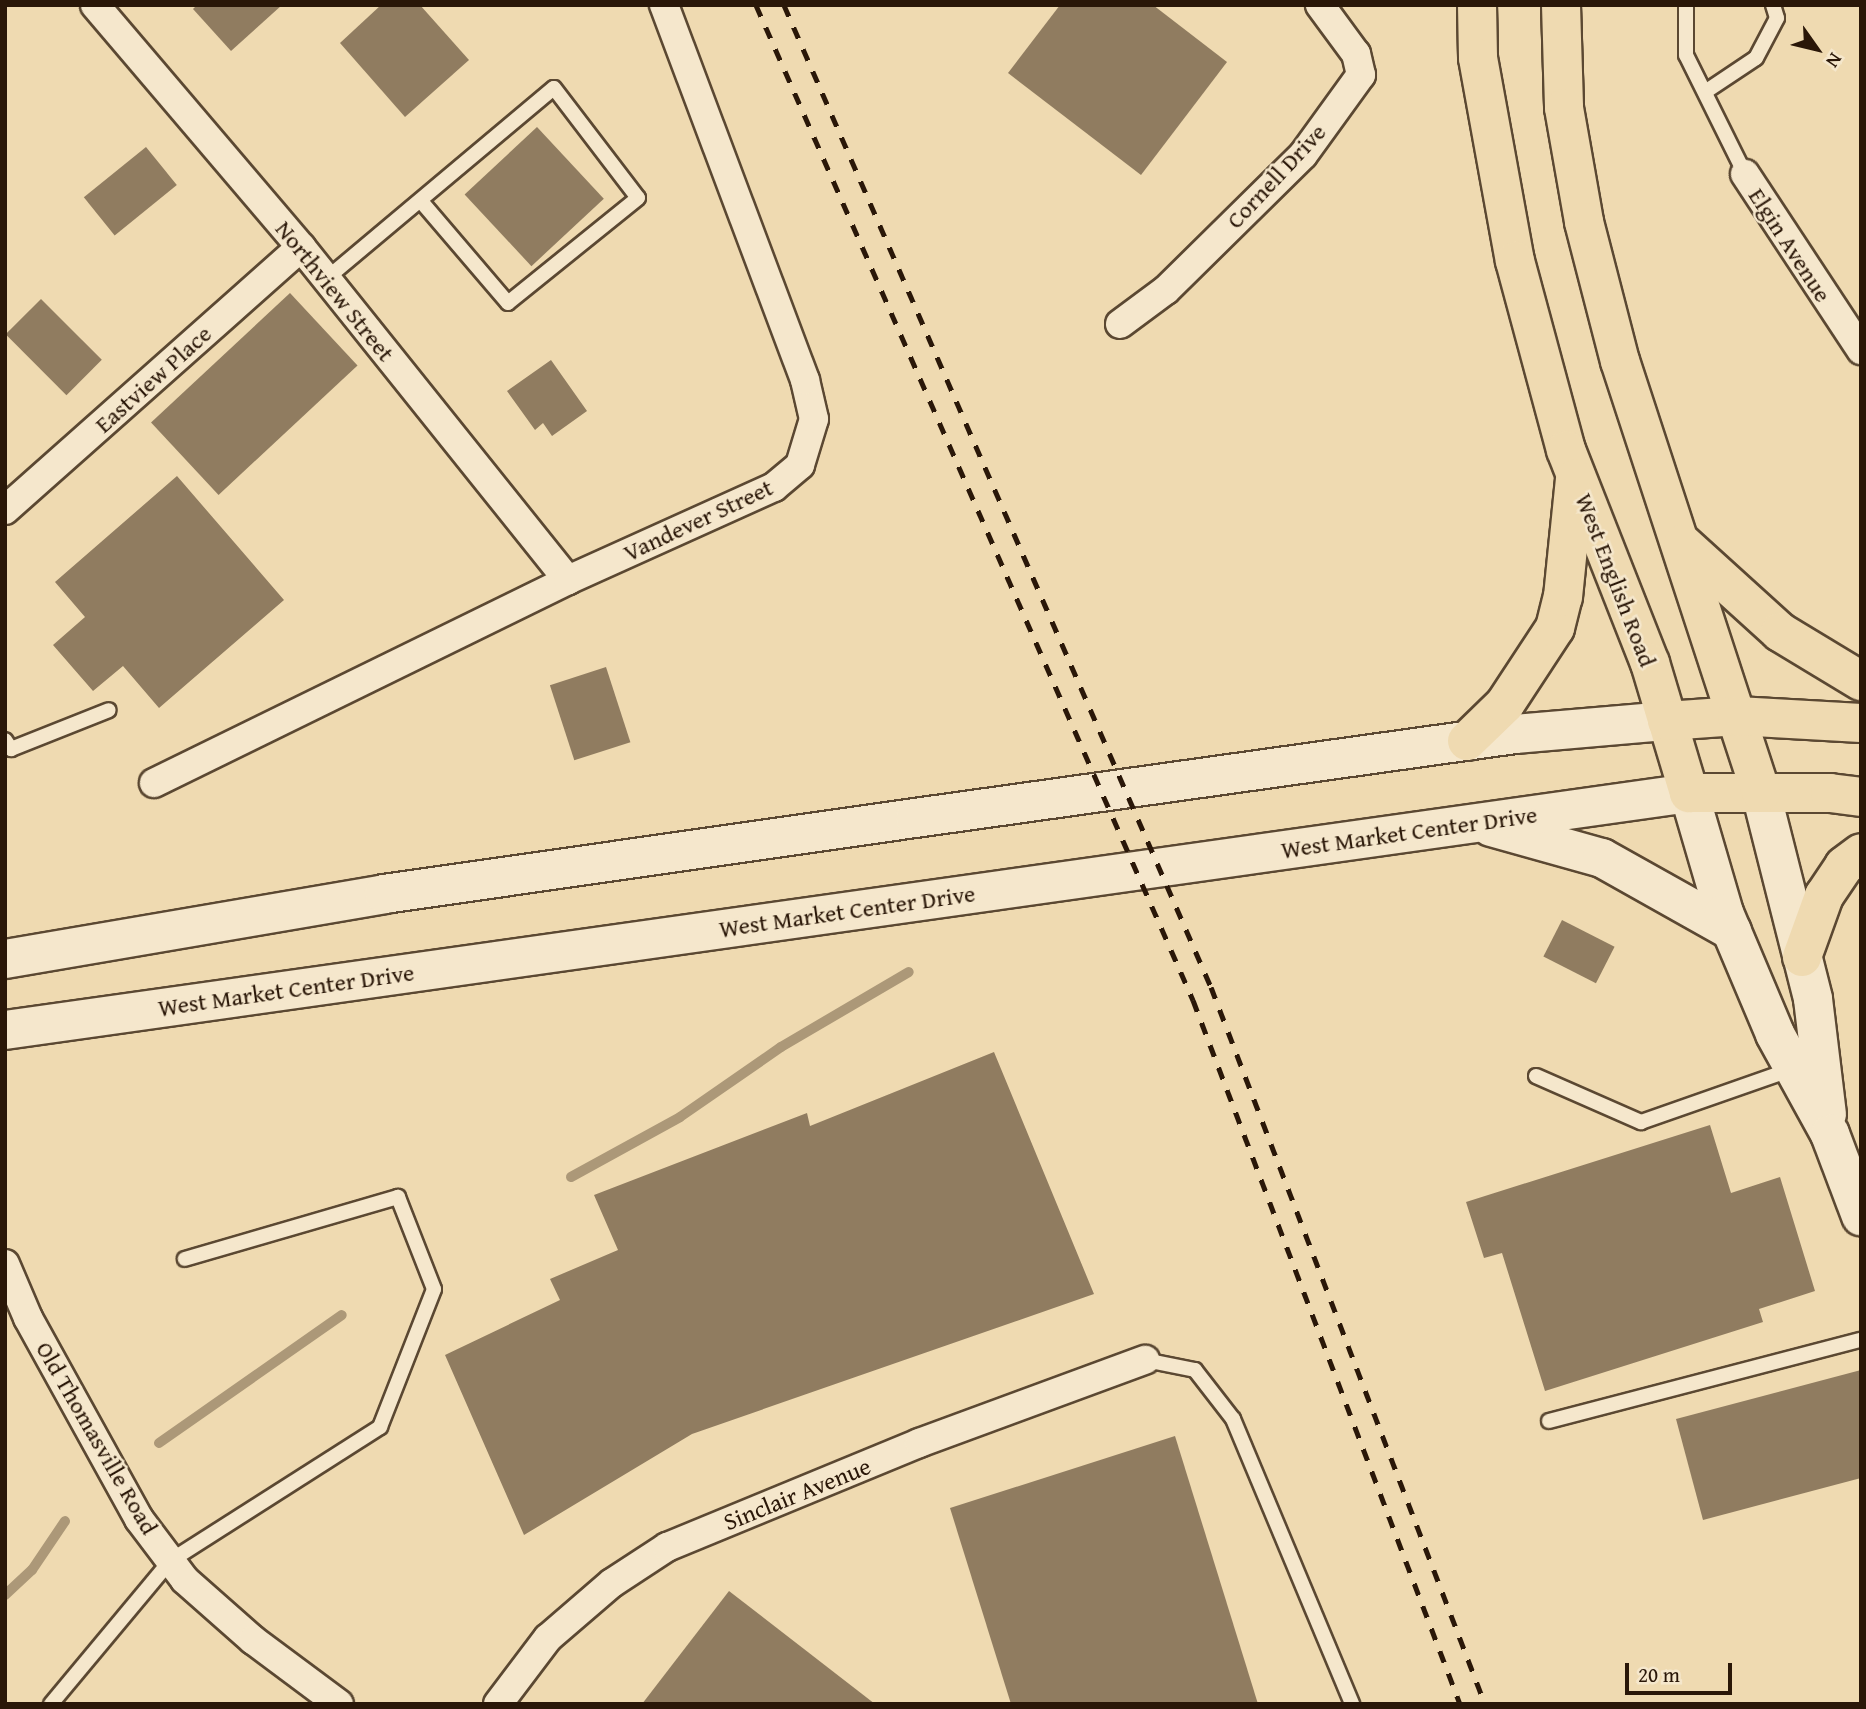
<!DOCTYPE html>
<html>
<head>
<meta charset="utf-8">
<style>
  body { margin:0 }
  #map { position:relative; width:1866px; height:1709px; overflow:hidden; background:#efdab1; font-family:"Gentium Book Plus",serif }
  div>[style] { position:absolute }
  .stream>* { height:10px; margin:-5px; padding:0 5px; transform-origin:5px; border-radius:5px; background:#ac9878 }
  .building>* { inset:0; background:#907c60; transform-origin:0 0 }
  .roads { filter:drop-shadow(2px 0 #5b4832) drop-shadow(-2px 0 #5b4832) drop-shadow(0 2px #5b4832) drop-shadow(0 -2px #5b4832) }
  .lane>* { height:14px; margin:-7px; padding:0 7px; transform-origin:7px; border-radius:7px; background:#f5e7cc }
  .street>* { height:28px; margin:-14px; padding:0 14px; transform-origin:14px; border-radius:14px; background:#f5e7cc }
  .secondary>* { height:38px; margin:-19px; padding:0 19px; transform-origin:19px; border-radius:19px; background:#f5e7cc }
  .primary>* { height:38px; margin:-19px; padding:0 19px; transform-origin:19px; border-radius:19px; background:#efdab1 }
  .rail>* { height:5px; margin-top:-2.5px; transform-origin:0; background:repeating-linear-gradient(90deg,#2a1708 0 12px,transparent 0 24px) }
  span { translate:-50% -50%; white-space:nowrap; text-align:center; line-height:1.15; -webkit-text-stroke:5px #f5e7cc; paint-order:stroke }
  .street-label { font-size:24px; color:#2a1708 }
  .frame { position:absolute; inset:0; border:7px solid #2a1708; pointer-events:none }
  .north { position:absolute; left:1782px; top:14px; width:70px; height:70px; -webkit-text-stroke:5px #f5e7cc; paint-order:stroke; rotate:124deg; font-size:19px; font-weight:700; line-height:28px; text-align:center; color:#2a1708 }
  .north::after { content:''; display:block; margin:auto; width:24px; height:32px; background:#2a1708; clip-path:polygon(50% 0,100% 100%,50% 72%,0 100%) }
  .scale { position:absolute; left:1625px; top:1663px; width:107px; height:32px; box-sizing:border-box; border:4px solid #2a1708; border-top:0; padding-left:9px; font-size:21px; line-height:24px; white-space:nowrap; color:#2a1708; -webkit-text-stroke:5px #f5e7cc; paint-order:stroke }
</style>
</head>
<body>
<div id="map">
  <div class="stream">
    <i style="left:571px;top:1177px;width:124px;rotate:-28.8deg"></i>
    <i style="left:680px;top:1117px;width:123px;rotate:-34.7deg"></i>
    <i style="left:781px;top:1047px;width:148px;rotate:-30.4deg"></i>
    <i style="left:159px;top:1443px;width:223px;rotate:-35deg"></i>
    <i style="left:5px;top:1595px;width:37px;rotate:-43deg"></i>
    <i style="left:32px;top:1570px;width:59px;rotate:-56deg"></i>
  </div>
  <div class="building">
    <i style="clip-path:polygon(197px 5px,282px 5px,231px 51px,193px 9px)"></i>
    <i style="clip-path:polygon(381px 5px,420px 5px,469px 60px,405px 117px,340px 43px)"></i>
    <i style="clip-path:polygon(1060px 5px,1153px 5px,1227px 62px,1141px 175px,1008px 73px)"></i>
    <i style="left:537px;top:127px;width:98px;height:99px;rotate:47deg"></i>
    <i style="left:146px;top:147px;width:49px;height:80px;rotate:51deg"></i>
    <i style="left:290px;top:293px;width:99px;height:190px;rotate:47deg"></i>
    <i style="left:41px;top:299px;width:86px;height:50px;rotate:45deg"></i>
    <i style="clip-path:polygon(551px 360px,587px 411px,552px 436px,543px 423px,535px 430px,507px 391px)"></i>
    <i style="clip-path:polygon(177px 476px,284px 600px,159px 708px,123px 666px,93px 691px,53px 645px,85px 617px,55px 582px)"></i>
    <i style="left:606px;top:667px;width:79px;height:59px;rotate:72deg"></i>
    <i style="left:1562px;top:920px;width:59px;height:41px;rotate:27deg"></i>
    <i style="clip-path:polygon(994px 1052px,1094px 1294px,692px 1434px,524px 1535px,445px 1355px,560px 1300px,550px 1279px,618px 1250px,594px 1195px,807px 1113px,810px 1126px)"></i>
    <i style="clip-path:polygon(1710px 1125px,1731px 1193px,1780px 1177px,1815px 1291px,1759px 1309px,1763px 1322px,1545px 1391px,1502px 1253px,1484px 1258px,1466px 1202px)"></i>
    <i style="clip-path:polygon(1861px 1370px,1861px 1478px,1703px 1520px,1676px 1419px)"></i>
    <i style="clip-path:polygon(1175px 1436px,1258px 1704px,1011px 1704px,950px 1508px)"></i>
    <i style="clip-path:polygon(729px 1591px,875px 1704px,642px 1704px)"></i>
  </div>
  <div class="roads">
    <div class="lane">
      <i style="left:1686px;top:5px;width:50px;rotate:90deg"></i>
      <i style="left:1686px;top:55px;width:133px;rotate:63.6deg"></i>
      <i style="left:1705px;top:92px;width:61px;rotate:-33.7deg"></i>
      <i style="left:1756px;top:58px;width:45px;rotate:-62.3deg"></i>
      <i style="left:1777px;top:18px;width:14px;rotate:-107deg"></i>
      <i style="left:326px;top:279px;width:297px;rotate:-40deg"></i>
      <i style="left:554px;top:88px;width:138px;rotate:52.6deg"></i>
      <i style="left:638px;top:198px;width:167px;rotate:141.1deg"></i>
      <i style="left:508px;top:303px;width:134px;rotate:-130.5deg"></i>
      <i style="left:5px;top:740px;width:11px;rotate:56deg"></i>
      <i style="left:11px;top:749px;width:105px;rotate:-21.7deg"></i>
      <i style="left:1536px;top:1076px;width:115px;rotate:23.7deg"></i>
      <i style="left:1641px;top:1122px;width:160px;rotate:-19.3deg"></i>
      <i style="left:1145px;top:1360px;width:51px;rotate:11.3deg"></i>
      <i style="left:1195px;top:1370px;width:62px;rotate:52.2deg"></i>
      <i style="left:1233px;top:1419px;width:309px;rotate:67.3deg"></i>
      <i style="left:1549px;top:1421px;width:322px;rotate:-14.6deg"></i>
      <i style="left:51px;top:1704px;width:186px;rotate:-50.2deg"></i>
      <i style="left:170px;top:1561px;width:249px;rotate:-32.5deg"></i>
      <i style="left:380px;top:1427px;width:148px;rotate:-68.6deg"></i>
      <i style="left:434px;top:1289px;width:99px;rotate:-111.4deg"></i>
      <i style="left:398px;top:1197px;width:222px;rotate:163.8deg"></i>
    </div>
    <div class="street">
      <i style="left:95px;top:5px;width:318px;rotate:49.6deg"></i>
      <i style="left:301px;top:247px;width:427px;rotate:51.3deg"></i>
      <i style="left:1745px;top:174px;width:211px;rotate:56.6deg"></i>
      <i style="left:1120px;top:324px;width:57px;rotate:-36.5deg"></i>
      <i style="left:1166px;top:290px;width:192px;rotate:-44.6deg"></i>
      <i style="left:1303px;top:155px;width:99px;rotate:-54.1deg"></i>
      <i style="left:1361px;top:75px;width:22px;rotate:-103deg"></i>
      <i style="left:1356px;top:54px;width:61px;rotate:-126.3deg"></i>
      <i style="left:5px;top:510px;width:396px;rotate:-41.6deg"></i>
      <i style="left:154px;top:783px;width:461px;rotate:-26.1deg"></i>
      <i style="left:568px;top:580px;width:226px;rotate:-24.3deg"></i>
      <i style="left:774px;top:487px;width:34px;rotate:-40deg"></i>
      <i style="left:800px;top:465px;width:48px;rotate:-73.1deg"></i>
      <i style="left:814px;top:419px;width:40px;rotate:-103deg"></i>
      <i style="left:805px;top:380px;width:401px;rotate:-110.6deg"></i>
      <i style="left:5px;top:1264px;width:59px;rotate:66.9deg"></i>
      <i style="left:28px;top:1318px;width:230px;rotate:61.1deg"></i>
      <i style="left:139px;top:1519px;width:76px;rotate:53deg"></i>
      <i style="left:185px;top:1580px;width:91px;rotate:41.4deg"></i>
      <i style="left:253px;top:1640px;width:107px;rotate:36.7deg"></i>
      <i style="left:498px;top:1704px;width:83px;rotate:-52.9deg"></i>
      <i style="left:548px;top:1638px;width:84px;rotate:-40.7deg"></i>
      <i style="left:612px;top:1583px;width:66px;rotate:-33.2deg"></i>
      <i style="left:667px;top:1547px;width:273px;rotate:-22.4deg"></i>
      <i style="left:919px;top:1443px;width:241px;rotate:-20.2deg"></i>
    </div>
    <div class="secondary">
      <i style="left:1761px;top:793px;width:212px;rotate:75.8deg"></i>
      <i style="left:1813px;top:999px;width:116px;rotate:83.1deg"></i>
      <i style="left:1491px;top:827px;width:115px;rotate:15.6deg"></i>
      <i style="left:1602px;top:858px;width:149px;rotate:29.3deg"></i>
      <i style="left:5px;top:959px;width:385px;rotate:-9.7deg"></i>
      <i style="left:384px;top:894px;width:536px;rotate:-8.15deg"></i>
      <i style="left:915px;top:818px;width:606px;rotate:-7.97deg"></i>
      <i style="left:1515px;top:734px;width:153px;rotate:-4.9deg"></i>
      <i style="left:5px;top:1030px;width:1701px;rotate:-8.01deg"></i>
      <i style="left:1689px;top:793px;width:125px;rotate:73.7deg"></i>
      <i style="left:1724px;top:913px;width:131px;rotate:67.1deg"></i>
      <i style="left:1775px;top:1034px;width:114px;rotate:61.2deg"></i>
      <i style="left:1830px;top:1134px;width:88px;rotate:69.3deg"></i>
    </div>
    <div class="primary">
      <i style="left:1477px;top:5px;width:53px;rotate:88.9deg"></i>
      <i style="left:1478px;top:58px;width:206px;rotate:79.7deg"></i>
      <i style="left:1515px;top:261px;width:196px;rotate:74.9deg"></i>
      <i style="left:1566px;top:450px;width:229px;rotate:68.5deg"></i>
      <i style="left:1650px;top:663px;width:136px;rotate:73.3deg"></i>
      <i style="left:1689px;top:793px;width:141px"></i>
      <i style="left:1830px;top:793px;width:31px;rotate:7deg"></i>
      <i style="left:1561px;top:5px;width:103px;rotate:88.3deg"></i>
      <i style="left:1564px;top:108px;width:116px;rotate:80deg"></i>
      <i style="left:1584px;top:222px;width:144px;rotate:75.5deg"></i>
      <i style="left:1620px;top:361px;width:454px;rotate:71.9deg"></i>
      <i style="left:1683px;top:544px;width:131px;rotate:42.2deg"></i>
      <i style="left:1780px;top:632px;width:95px;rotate:31.2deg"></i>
      <i style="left:1667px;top:721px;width:70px;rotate:-4.1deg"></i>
      <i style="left:1737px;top:716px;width:124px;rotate:3.2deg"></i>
      <i style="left:1467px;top:741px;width:53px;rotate:-44.2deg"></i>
      <i style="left:1505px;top:704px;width:91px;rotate:-56.7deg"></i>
      <i style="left:1555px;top:628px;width:32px;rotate:-76deg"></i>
      <i style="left:1563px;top:597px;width:119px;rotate:-84.2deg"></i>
      <i style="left:1802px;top:957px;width:65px;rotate:-70.2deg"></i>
      <i style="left:1824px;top:896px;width:36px;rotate:-56deg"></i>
      <i style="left:1844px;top:866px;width:21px;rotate:-37deg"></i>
    </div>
  </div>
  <div class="rail">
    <i style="left:756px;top:5px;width:1087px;rotate:66.29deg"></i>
    <i style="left:1193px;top:1000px;width:753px;rotate:69.23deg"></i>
    <i style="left:784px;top:5px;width:1071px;rotate:66.5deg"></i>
    <i style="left:1211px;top:987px;width:768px;rotate:69.09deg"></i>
  </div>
  <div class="street-label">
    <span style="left:1276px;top:176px;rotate:-47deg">Cornell Drive</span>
    <span style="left:1790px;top:245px;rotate:57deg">Elgin Avenue</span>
    <span style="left:335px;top:291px;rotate:51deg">Northview Street</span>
    <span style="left:153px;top:379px;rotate:-42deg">Eastview Place</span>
    <span style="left:698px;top:520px;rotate:-25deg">Vandever Street</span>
    <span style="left:1616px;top:580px;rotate:69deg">West English Road</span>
    <span style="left:1409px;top:832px;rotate:-8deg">West Market Center Drive</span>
    <span style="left:847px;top:911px;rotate:-8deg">West Market Center Drive</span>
    <span style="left:286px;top:990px;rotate:-8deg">West Market Center Drive</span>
    <span style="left:97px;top:1438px;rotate:60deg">Old Thomasville Road</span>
    <span style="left:797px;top:1494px;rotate:-22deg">Sinclair Avenue</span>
  </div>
  <div class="frame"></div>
  <div class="north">N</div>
  <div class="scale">20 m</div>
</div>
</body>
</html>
